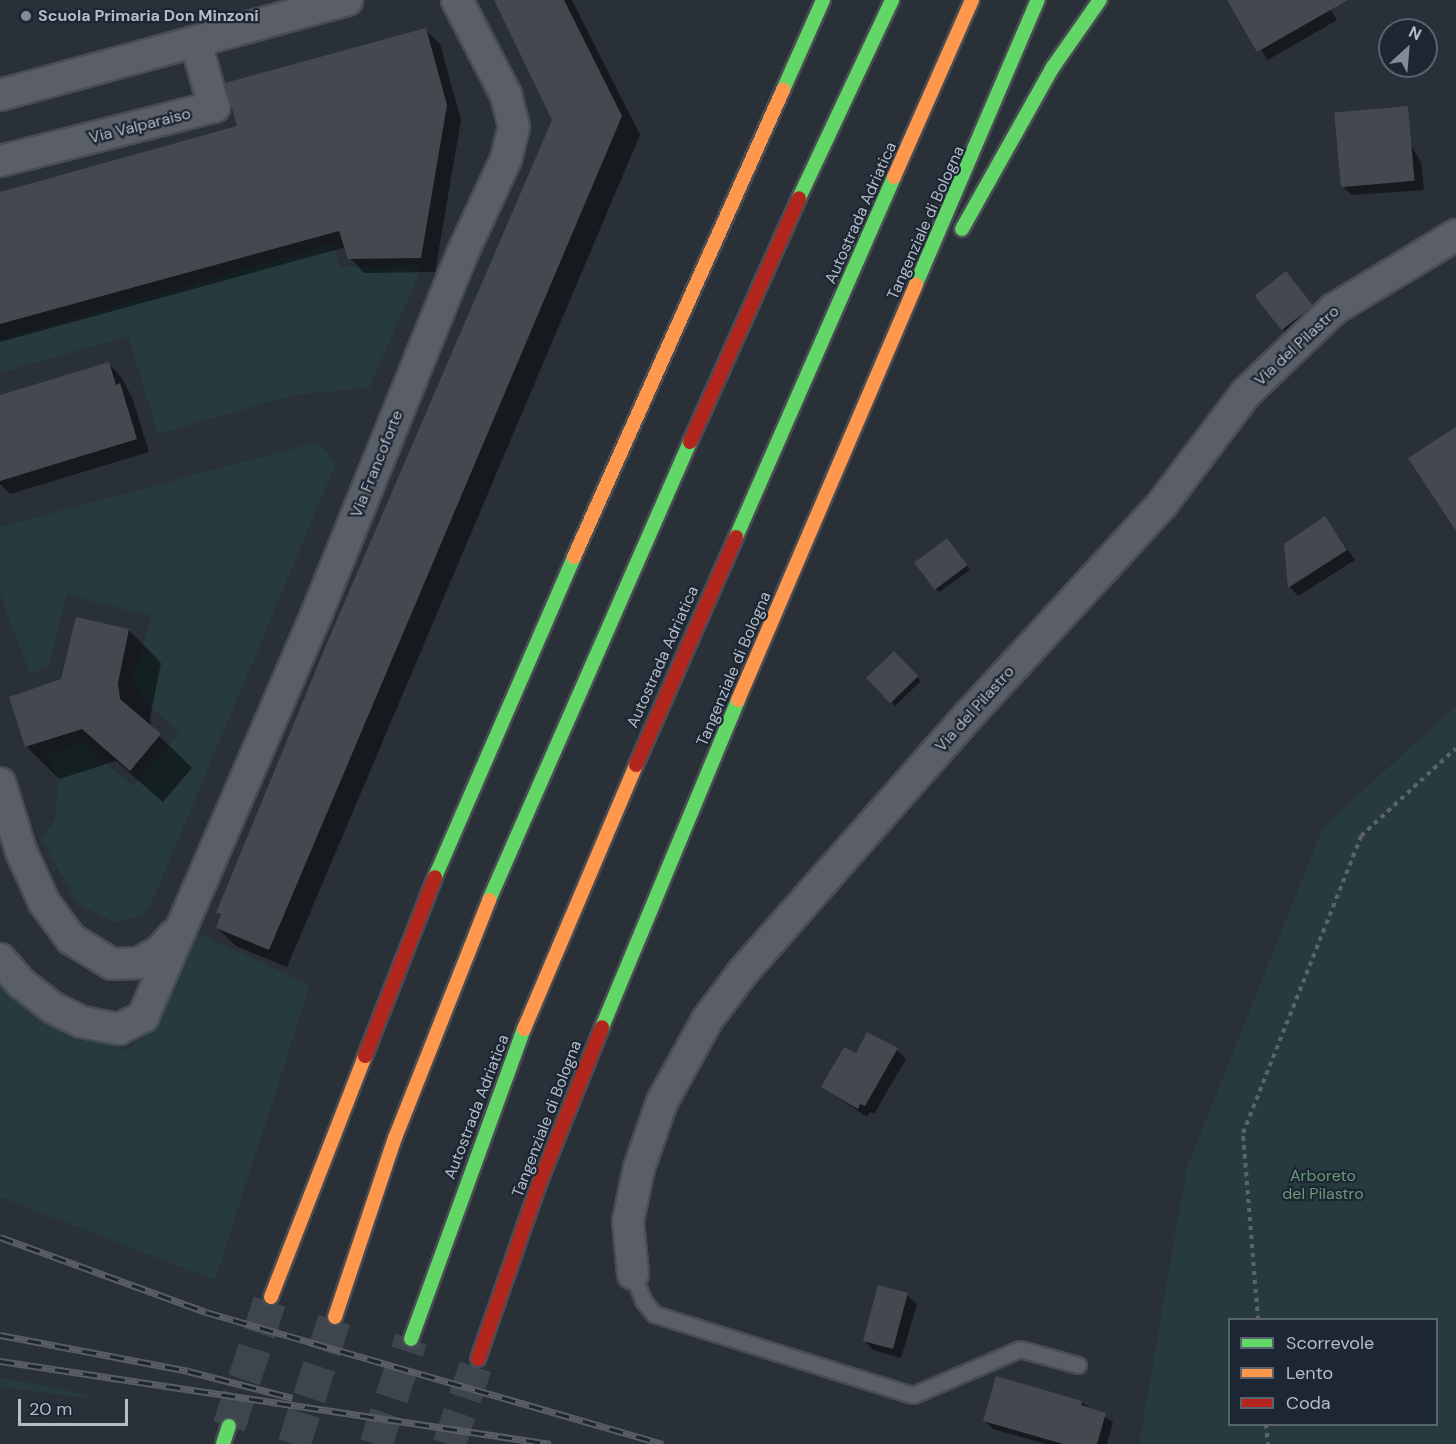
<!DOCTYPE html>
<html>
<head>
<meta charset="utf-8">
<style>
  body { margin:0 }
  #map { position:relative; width:1456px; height:1444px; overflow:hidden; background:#2a3038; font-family:"DM Sans",sans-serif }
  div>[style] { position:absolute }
  .green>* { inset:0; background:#273a3e }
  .shadow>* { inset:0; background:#0007; transform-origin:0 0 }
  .building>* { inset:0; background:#444950; transform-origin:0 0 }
  .highway-tunnel>* { height:33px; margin-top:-16.5px; transform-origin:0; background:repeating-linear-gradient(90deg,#3f454e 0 33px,transparent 0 49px) }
  .path>* { height:4px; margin-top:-2px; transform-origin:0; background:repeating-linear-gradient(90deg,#5d636a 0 4.5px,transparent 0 9px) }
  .roads { filter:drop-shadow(2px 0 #484c53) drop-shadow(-2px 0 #484c53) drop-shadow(0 2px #484c53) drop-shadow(0 -2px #484c53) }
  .lane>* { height:15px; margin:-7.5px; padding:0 7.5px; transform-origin:7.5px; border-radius:7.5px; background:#5a5e66 }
  .street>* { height:30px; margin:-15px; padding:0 15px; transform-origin:15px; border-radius:15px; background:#5a5e66 }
  .fast>* { height:14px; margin:-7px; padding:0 7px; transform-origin:7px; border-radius:7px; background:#63d668 }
  .slow>* { height:14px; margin:-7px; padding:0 7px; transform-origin:7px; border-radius:7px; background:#ff974d }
  .jam>* { height:14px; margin:-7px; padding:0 7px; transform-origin:7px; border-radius:7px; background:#b3261e }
  .rail>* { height:7px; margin-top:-3.5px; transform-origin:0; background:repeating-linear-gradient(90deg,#1d2633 0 14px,#595d64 0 28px); box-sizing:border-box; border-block:2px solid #595d64 }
  .dots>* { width:16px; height:16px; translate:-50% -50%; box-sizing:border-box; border:3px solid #1d2633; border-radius:50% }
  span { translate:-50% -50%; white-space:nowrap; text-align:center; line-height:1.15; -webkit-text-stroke:4.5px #1d2633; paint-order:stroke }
  .poi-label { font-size:16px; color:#b4bcc9; font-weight:700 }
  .left { translate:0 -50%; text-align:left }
  .street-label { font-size:16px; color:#b4bcc9 }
  .park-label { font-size:16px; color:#6b9a76 }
  .legend { position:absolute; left:1228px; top:1318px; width:210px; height:108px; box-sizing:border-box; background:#1d2633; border:2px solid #59626f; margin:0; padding:8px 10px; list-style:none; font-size:18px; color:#b4bcc9 }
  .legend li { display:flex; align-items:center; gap:12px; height:30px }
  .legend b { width:30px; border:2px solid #59626f }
  .north { position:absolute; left:1378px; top:18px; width:60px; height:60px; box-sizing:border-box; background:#1d2633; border:2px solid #59626f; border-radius:50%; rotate:26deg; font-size:16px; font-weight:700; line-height:24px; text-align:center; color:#b4bcc9 }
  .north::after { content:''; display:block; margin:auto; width:21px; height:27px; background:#848b96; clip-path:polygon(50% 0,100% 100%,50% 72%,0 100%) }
  .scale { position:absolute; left:18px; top:1399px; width:110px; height:27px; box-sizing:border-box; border:3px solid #b4bcc9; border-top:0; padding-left:8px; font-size:18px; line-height:21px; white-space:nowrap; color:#b4bcc9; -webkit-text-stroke:4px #1d2633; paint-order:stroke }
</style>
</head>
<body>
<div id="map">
  <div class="green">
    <i style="clip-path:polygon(333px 243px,340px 267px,423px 265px,369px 388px,293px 395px,158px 434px,128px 336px,0 373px,0 340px)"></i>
    <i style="clip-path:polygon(317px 442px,336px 463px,155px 895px,144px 914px,116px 923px,78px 904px,41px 839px,55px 819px,58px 782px,48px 754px,82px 743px,133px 786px,180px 733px,142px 698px,133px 678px,151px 616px,67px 595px,49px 666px,30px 674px,0 594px,0 527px)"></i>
    <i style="clip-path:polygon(evenodd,1456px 706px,1456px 1444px,1139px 1444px,1187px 1167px,1323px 827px,1456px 706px,1230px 1320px,1436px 1320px,1436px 1424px,1230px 1424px,1230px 1320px)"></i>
    <i style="clip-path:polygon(196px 932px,310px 985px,215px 1280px,0 1197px,0 979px,43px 1020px,127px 1050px,155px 1026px)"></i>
    <i style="clip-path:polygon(0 1378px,53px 1387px,102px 1400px,0 1387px)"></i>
  </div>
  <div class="shadow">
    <i style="clip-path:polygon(495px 0,572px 0,640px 135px,287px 967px,236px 946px,217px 928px,222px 916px,218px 912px,553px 120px)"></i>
    <i style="clip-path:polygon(1229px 0,1325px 0,1337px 20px,1268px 60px)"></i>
    <i style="clip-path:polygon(425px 30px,440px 44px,461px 120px,435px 272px,364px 273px,350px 258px,346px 247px,0 342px,0 194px,238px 127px)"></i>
    <i style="clip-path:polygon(1395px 119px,1421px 162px,1424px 190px,1352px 195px,1342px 186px)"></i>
    <i style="clip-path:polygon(1286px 273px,1321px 315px,1293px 341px,1284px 332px)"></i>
    <i style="clip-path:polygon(109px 364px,121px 377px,132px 397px,149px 452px,10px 494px,0 484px,0 397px)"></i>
    <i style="clip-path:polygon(1325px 518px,1355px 560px,1298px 596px,1290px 587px,1285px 544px)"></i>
    <i style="clip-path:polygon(951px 544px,970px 570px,939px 592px,935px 588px)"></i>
    <i style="clip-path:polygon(129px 630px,161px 663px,150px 717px,151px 728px,192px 768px,163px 802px,116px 761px,59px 779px,26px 746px,63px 680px)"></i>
    <i style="left:894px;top:653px;width:39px;height:36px;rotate:46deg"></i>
    <i style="clip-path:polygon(897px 1050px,906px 1059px,874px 1114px,870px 1112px,867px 1117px,823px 1087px,857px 1055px)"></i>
    <i style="clip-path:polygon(907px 1295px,917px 1304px,901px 1358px,873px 1350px,864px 1340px)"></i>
    <i style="clip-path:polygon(1081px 1402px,1113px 1422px,1107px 1444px,1046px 1444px,993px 1429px,985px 1421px)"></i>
  </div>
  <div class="building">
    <i style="clip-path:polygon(494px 0,564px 0,622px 116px,269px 950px,216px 928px,221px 914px,216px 913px,327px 643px,552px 120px)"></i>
    <i style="clip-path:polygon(1227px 0,1348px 0,1257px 52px)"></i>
    <i style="clip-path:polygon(426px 28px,447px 105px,421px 258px,348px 259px,339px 231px,0 324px,0 192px,237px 126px,225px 83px)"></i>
    <i style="left:1408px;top:106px;width:75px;height:74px;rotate:85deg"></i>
    <i style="left:1286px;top:271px;width:44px;height:40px;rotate:52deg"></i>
    <i style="clip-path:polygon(109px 362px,116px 385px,120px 383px,137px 439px,0 481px,0 395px)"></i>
    <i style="clip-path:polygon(1456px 427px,1456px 531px,1408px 458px)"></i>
    <i style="clip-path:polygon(1325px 516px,1347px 550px,1288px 588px,1284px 544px)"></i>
    <i style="left:947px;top:538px;width:34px;height:41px;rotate:53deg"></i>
    <i style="clip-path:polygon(76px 617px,129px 629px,118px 683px,120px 699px,161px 734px,130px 771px,82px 729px,25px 747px,9px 697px,61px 679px)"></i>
    <i style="left:894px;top:651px;width:35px;height:39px;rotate:46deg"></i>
    <i style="clip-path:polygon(867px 1032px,898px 1048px,865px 1106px,860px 1104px,858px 1109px,821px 1087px,844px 1047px,856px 1053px)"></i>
    <i style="left:878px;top:1285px;width:31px;height:58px;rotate:15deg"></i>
    <i style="clip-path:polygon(996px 1376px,1082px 1401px,1081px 1405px,1106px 1413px,1097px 1444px,1063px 1444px,983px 1421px)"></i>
  </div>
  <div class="highway-tunnel">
    <i style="left:229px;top:1426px;width:136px;rotate:-72deg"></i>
    <i style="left:294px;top:1444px;width:133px;rotate:-72.1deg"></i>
    <i style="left:376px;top:1444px;width:111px;rotate:-71.6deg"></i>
    <i style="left:449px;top:1444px;width:90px;rotate:-71.2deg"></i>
  </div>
  <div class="path">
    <i style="left:1258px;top:1320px;width:188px;rotate:-94.6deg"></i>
    <i style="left:1243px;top:1133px;width:320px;rotate:-68.3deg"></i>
    <i style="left:1361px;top:836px;width:129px;rotate:-42.8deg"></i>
    <i style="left:1266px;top:1424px;width:20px;rotate:84deg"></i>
  </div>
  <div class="roads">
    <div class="lane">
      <i style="left:633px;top:1274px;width:28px;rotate:69deg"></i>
      <i style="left:643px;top:1300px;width:18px;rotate:52deg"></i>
      <i style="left:654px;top:1314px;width:271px;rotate:17.4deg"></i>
      <i style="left:913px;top:1395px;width:116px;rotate:-23.3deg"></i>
      <i style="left:1020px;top:1349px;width:60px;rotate:15.4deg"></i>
    </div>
    <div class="street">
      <i style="left:0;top:95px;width:360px;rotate:-15.3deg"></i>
      <i style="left:0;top:161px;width:221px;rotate:-14.2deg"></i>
      <i style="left:214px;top:107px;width:66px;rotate:-105.7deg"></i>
      <i style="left:0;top:783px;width:71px;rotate:72.8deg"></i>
      <i style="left:21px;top:851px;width:56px;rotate:65.7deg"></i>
      <i style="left:44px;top:902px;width:46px;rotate:53.9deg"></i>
      <i style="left:71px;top:939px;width:48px;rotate:31.4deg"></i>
      <i style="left:112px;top:964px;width:27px;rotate:-2deg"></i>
      <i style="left:139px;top:963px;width:24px;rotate:-30deg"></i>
      <i style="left:160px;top:951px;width:21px;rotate:-49deg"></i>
      <i style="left:0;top:959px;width:32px;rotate:49deg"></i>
      <i style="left:21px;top:983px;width:41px;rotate:38deg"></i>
      <i style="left:53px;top:1008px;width:32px;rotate:26deg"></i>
      <i style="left:82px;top:1022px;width:38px;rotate:11deg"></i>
      <i style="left:119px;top:1029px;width:27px;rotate:-27deg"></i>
      <i style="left:143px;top:1017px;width:440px;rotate:-66.7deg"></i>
      <i style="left:317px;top:613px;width:387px;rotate:-68deg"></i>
      <i style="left:462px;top:254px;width:105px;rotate:-65.1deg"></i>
      <i style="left:506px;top:159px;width:33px;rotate:-76deg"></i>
      <i style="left:514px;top:127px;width:33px;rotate:-104deg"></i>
      <i style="left:506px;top:95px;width:107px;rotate:-117.3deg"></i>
      <i style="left:633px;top:1274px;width:53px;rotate:-95.4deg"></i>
      <i style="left:628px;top:1221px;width:54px;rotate:-78.3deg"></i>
      <i style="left:639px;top:1168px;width:70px;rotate:-70.8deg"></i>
      <i style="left:662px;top:1102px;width:94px;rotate:-61.2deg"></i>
      <i style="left:707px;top:1020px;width:60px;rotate:-53.1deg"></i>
      <i style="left:743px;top:972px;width:342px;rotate:-48.7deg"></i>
      <i style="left:969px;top:715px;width:287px;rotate:-47.5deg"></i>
      <i style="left:1163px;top:503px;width:138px;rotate:-53deg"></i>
      <i style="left:1246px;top:393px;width:122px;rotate:-43.7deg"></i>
      <i style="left:1334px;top:309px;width:143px;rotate:-31.2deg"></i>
    </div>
    <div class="fast">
      <i style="left:783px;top:90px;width:98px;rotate:-66deg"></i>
      <i style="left:799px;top:198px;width:219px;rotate:-64.8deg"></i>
      <i style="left:962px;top:229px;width:186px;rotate:-60.7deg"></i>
      <i style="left:1053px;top:67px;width:82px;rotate:-55deg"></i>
      <i style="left:916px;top:284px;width:309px;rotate:-66.8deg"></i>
      <i style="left:736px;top:537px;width:393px;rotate:-66.3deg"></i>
      <i style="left:435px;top:877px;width:349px;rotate:-66.5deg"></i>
      <i style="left:489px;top:900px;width:500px;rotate:-66.31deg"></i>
      <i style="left:602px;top:1027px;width:354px;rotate:-67.4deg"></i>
      <i style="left:411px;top:1339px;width:330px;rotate:-70deg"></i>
      <i style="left:223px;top:1444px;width:19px;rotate:-72deg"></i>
    </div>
    <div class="slow">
      <i style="left:894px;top:177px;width:193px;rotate:-66.2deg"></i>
      <i style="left:574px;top:557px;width:512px;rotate:-65.89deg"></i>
      <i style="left:738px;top:700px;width:452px;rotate:-66.8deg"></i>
      <i style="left:524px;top:1029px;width:287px;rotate:-67deg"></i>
      <i style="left:271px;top:1297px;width:259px;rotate:-68.7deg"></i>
      <i style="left:335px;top:1317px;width:189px;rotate:-71.5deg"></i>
      <i style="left:395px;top:1138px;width:256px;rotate:-68.4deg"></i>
    </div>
    <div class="jam">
      <i style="left:690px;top:442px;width:267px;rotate:-65.9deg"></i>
      <i style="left:636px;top:765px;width:249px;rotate:-66.3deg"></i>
      <i style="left:365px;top:1056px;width:192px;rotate:-68.6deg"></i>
      <i style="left:478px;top:1359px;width:185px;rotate:-70.8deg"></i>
      <i style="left:539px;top:1184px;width:169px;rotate:-68.1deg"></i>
    </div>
  </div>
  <div class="rail">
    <i style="left:0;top:1237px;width:219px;rotate:20deg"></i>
    <i style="left:206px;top:1312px;width:476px;rotate:16.1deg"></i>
    <i style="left:0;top:1335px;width:191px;rotate:10.8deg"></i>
    <i style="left:188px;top:1371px;width:108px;rotate:14.4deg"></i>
    <i style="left:0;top:1361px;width:557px;rotate:8.57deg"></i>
  </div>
  <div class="dots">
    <i style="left:26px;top:16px;background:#848b96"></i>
  </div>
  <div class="poi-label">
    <span class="left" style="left:38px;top:16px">Scuola Primaria Don Minzoni</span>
  </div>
  <div class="street-label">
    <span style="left:140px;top:126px;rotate:-14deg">Via Valparaiso</span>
    <span style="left:861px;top:213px;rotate:-66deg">Autostrada Adriatica</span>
    <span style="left:926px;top:223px;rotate:-66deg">Tangenziale di Bologna</span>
    <span style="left:1297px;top:346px;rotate:-43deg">Via del Pilastro</span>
    <span style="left:377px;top:464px;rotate:-68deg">Via Francoforte</span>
    <span style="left:663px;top:657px;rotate:-66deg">Autostrada Adriatica</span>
    <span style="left:734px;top:669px;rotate:-67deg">Tangenziale di Bologna</span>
    <span style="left:975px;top:709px;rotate:-48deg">Via del Pilastro</span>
    <span style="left:477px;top:1107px;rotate:-69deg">Autostrada Adriatica</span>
    <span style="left:547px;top:1119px;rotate:-69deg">Tangenziale di Bologna</span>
  </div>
  <div class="park-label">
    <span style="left:1323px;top:1185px">Arboreto<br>del Pilastro</span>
  </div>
  <ul class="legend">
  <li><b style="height:8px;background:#63d668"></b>Scorrevole</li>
  <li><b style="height:8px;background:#ff974d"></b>Lento</li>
  <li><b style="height:8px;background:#b3261e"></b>Coda</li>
  </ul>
  <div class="north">N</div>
  <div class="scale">20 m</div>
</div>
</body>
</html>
